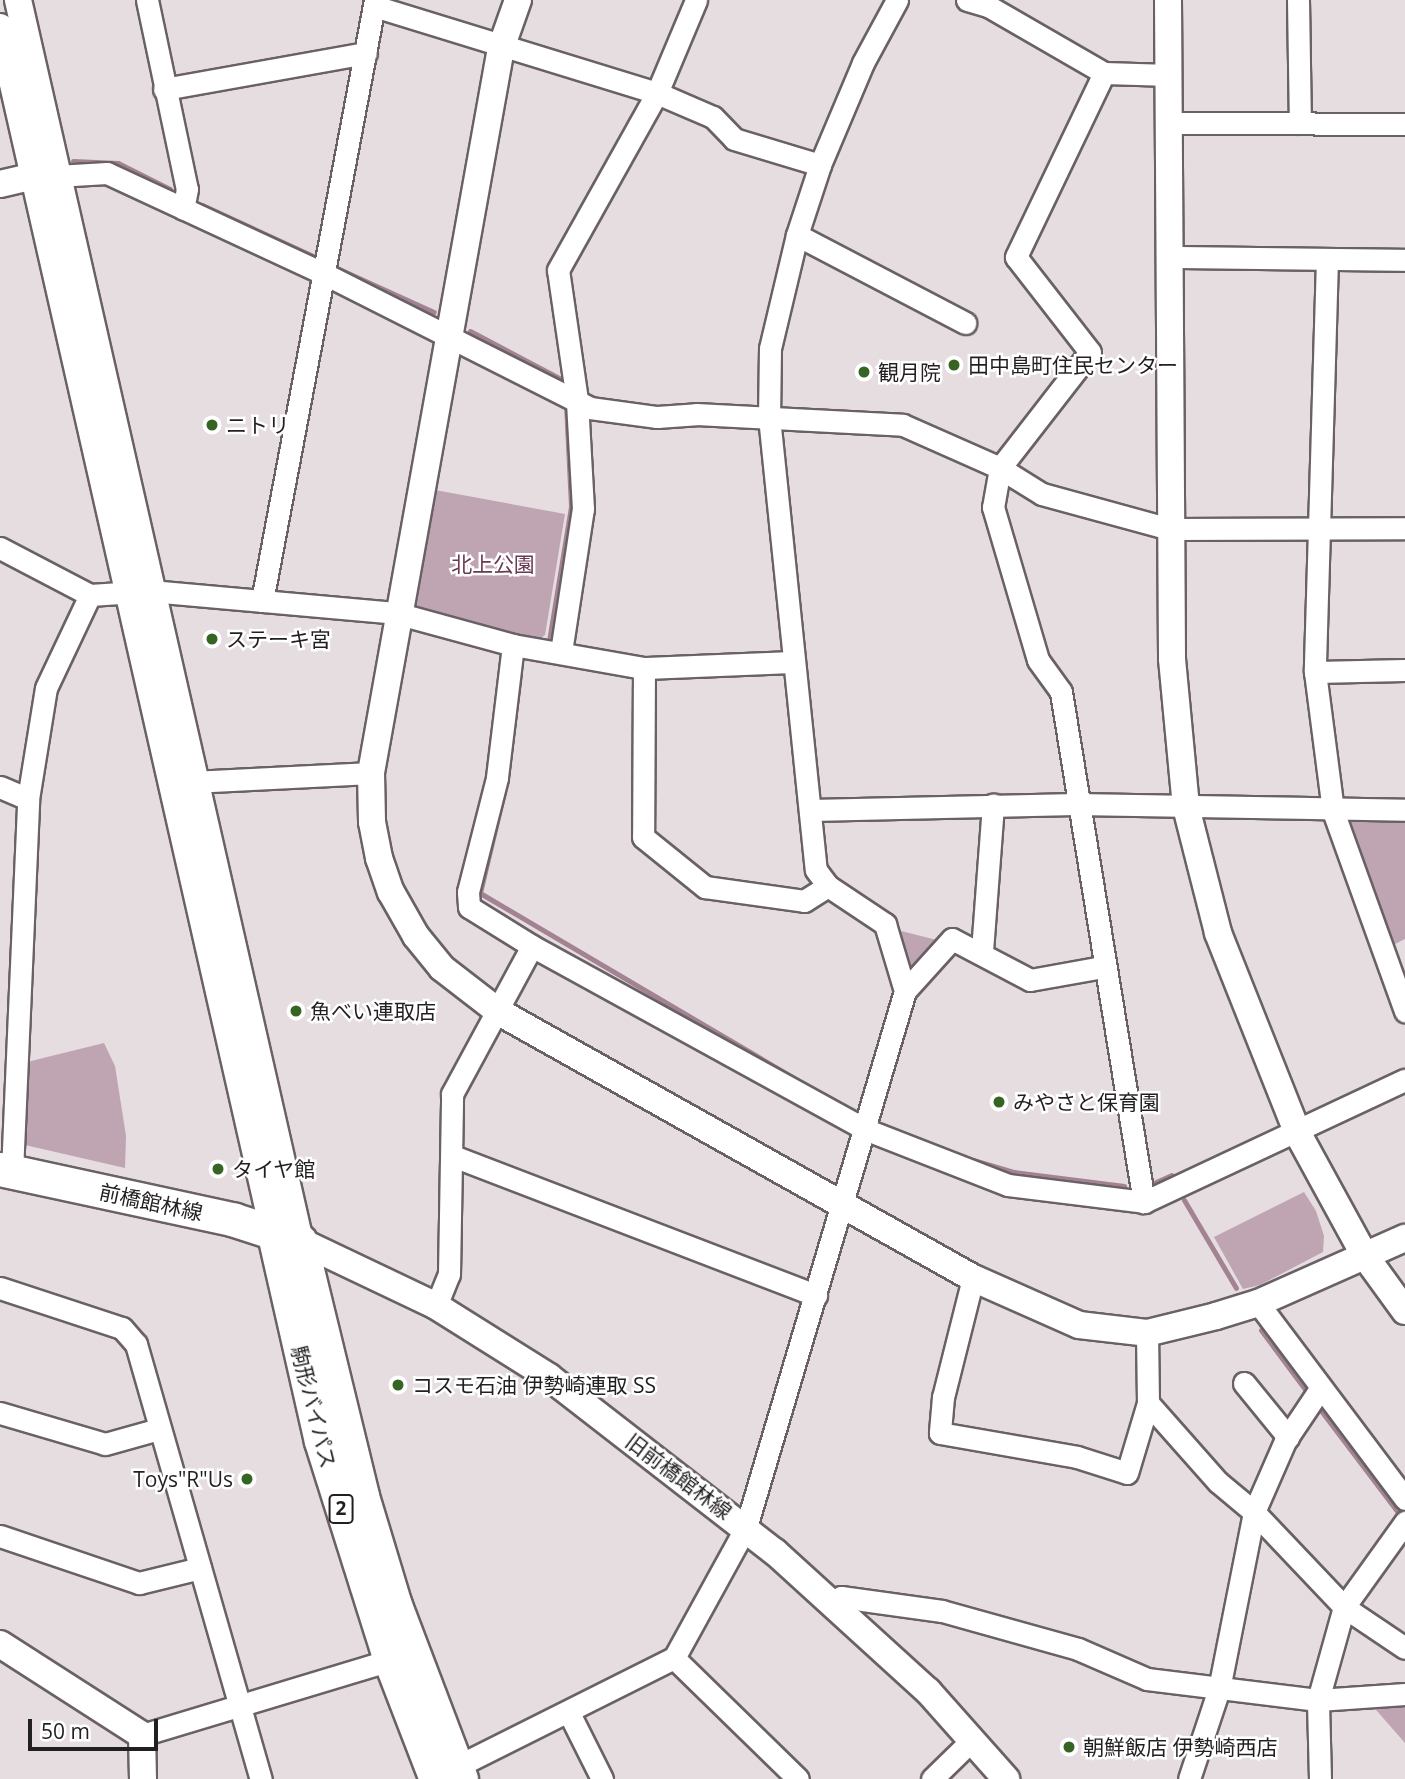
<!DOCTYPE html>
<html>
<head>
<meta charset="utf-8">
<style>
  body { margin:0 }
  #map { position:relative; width:1405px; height:1779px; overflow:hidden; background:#e6dde1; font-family:"Open Sans","Noto Sans JP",sans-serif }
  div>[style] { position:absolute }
  .green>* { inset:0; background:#bea5b1 }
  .stream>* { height:5px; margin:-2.5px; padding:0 2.5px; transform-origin:2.5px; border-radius:2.5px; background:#a38292 }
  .roads { filter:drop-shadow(2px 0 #696165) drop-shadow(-2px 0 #696165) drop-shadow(0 2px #696165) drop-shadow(0 -2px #696165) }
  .minor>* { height:21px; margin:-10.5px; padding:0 10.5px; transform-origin:10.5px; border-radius:10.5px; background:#fff }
  .tertiary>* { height:26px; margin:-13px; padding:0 13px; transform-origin:13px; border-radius:13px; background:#fff }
  .primary>* { height:33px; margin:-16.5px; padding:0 16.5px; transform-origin:16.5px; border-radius:16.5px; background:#fff }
  .dots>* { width:19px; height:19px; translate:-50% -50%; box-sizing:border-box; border:4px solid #fff; border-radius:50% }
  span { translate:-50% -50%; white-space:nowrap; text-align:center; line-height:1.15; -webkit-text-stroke:5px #fff; paint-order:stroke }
  .shield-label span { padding:2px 5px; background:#fff; border:2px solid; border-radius:5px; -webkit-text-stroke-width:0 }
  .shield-label { font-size:19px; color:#221f20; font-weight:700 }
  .poi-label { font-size:21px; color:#221f20 }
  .left { translate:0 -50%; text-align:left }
  .right { translate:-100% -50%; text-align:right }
  .park-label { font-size:21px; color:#693953 }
  .street-label { font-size:21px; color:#221f20 }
  .scale { position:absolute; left:28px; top:1719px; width:130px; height:32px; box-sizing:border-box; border:4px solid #221f20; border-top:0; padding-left:9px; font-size:21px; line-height:24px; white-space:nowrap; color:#221f20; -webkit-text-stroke:5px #fff; paint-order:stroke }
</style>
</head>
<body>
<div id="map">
  <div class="green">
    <i style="clip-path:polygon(435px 490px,565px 514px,545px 635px,537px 641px,414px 608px)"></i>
    <i style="clip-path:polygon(1405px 818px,1405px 939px,1395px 944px,1388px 941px,1346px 825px,1352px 819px)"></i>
    <i style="clip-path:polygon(897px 930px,941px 941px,909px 976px)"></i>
    <i style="clip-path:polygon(104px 1043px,115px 1066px,126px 1136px,125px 1168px,25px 1145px,27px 1062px)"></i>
    <i style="clip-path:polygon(1304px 1192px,1316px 1211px,1324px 1236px,1323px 1252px,1260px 1285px,1243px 1289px,1214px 1237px)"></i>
    <i style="clip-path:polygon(1405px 1698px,1405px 1743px,1370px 1703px)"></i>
  </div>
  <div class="stream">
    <i style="left:73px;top:161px;width:45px;rotate:2.5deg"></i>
    <i style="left:118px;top:163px;width:58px;rotate:26.6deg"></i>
    <i style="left:202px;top:205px;width:124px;rotate:24.7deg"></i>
    <i style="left:339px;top:269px;width:104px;rotate:24.4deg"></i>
    <i style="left:470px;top:331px;width:107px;rotate:27.8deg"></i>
    <i style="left:549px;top:641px;width:137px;rotate:-80.7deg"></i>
    <i style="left:571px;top:506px;width:104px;rotate:-92.8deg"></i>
    <i style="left:506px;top:783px;width:110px;rotate:-82.7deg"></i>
    <i style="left:504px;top:792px;width:104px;rotate:103.4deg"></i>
    <i style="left:480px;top:893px;width:369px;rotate:30.5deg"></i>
    <i style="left:883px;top:1125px;width:16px;rotate:22deg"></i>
    <i style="left:973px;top:1160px;width:43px;rotate:16.3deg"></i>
    <i style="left:1014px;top:1172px;width:111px;rotate:7.3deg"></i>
    <i style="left:1156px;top:1182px;width:17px;rotate:-24deg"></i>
    <i style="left:1184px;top:1200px;width:102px;rotate:59.4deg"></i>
    <i style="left:1261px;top:1330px;width:82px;rotate:53.4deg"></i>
    <i style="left:1316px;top:1404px;width:144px;rotate:52.9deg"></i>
  </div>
  <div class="roads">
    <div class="minor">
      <i style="left:147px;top:0;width:193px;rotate:78.1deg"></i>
      <i style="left:187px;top:189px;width:20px;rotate:101deg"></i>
      <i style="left:897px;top:0;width:72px;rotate:118.4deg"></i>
      <i style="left:863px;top:63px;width:111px;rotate:112.9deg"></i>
      <i style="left:820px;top:165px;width:74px;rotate:108.2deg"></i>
      <i style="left:797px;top:235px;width:116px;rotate:103.4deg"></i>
      <i style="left:770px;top:348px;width:69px;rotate:90.8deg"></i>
      <i style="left:769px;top:417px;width:455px;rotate:84.1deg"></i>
      <i style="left:816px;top:870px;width:20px;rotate:53deg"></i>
      <i style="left:828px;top:886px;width:69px;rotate:33.7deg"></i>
      <i style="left:885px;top:924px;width:70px;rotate:73.4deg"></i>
      <i style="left:967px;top:0;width:22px;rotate:16deg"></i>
      <i style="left:988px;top:6px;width:134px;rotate:30deg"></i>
      <i style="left:1104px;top:73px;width:66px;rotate:1.7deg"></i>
      <i style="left:1298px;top:0;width:123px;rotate:89.1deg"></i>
      <i style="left:374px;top:6px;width:296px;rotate:17.1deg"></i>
      <i style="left:657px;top:93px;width:61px;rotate:23.2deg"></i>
      <i style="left:713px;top:117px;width:30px;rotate:46deg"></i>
      <i style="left:734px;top:139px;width:90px;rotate:16.8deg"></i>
      <i style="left:1104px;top:73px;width:204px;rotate:115.6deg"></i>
      <i style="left:1016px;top:257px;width:120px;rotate:52.1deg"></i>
      <i style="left:1090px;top:352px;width:147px;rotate:127.8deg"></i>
      <i style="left:1000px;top:468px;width:40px;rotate:100deg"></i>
      <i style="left:993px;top:507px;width:159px;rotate:73.6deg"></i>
      <i style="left:1038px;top:660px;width:39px;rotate:54deg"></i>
      <i style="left:1061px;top:692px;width:517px;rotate:80.76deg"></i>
      <i style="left:164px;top:89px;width:205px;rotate:-10.1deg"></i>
      <i style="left:1168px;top:123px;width:237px;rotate:0.2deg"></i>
      <i style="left:56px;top:176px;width:51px;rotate:-3.4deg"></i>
      <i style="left:107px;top:173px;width:240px;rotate:24.9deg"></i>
      <i style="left:325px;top:274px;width:297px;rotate:26.8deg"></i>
      <i style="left:590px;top:408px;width:68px;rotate:7.7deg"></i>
      <i style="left:657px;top:417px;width:39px;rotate:-4deg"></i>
      <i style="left:696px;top:414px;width:207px;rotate:3deg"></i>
      <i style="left:903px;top:425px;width:106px;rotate:23.9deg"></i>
      <i style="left:1000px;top:468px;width:49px;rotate:31.8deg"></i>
      <i style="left:1042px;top:494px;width:133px;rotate:15.3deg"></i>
      <i style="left:1170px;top:529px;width:235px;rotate:-0.2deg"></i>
      <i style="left:797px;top:235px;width:190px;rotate:27.6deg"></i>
      <i style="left:1170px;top:257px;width:235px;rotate:0.7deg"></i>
      <i style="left:1327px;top:259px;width:413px;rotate:91.7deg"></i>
      <i style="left:1315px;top:672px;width:140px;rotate:82.6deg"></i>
      <i style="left:1333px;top:811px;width:213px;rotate:70.2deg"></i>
      <i style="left:0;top:548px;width:102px;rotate:27.6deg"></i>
      <i style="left:90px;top:595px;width:60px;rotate:-3.8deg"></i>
      <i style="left:150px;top:591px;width:247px;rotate:5.1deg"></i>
      <i style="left:396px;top:613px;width:121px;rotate:15.3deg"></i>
      <i style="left:513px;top:645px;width:133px;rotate:10deg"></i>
      <i style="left:644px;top:668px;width:169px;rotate:90.3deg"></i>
      <i style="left:643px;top:837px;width:80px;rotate:38.9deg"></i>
      <i style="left:705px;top:887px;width:100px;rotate:8deg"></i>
      <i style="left:804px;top:901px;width:28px;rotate:-32deg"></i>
      <i style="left:262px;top:601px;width:612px;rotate:-79.35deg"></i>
      <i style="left:513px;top:645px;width:134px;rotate:96.9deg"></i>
      <i style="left:497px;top:778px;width:118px;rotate:104.3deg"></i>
      <i style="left:468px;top:892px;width:15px;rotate:86deg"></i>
      <i style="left:469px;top:907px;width:74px;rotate:31.8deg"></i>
      <i style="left:532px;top:946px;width:382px;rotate:28.8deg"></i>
      <i style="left:867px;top:1130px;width:151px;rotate:21.3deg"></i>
      <i style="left:1008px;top:1185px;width:137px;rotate:7.1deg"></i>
      <i style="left:1144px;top:1202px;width:288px;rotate:-25.1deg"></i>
      <i style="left:561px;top:652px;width:145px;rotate:-81.3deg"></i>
      <i style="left:583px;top:509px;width:109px;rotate:-93.2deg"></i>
      <i style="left:577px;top:400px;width:131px;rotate:-98.3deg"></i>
      <i style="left:558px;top:270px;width:203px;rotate:-60.8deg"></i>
      <i style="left:657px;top:93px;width:101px;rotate:-67.2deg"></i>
      <i style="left:644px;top:668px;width:150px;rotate:-2.3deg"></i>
      <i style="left:1315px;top:672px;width:90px;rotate:-1.3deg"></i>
      <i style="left:192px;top:782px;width:179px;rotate:-2.9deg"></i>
      <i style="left:0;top:787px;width:30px;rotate:23deg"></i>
      <i style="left:811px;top:810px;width:265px;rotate:-1.3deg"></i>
      <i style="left:1076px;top:804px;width:329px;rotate:1deg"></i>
      <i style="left:982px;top:951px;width:147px;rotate:-85.7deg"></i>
      <i style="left:453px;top:1156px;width:389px;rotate:21deg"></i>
      <i style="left:12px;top:1172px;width:373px;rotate:-87.5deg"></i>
      <i style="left:28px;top:799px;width:112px;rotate:-80.8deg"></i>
      <i style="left:46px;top:688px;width:103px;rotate:-64.7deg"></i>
      <i style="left:973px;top:1278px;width:123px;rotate:104.1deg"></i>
      <i style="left:943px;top:1397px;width:36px;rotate:95deg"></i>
      <i style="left:940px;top:1433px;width:139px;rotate:9.9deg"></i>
      <i style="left:1077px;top:1457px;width:52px;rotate:17.7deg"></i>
      <i style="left:1127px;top:1473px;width:73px;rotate:-73.3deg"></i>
      <i style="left:1148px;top:1403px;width:70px;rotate:-90.8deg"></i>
      <i style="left:0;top:1288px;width:128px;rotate:18.2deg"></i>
      <i style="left:122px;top:1328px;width:21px;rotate:49deg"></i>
      <i style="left:136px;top:1344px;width:453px;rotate:74deg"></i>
      <i style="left:1258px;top:1303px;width:245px;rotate:53.1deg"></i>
      <i style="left:436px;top:1306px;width:35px;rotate:-68deg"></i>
      <i style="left:449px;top:1274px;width:180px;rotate:-89deg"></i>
      <i style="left:452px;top:1094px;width:168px;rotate:-61.6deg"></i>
      <i style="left:1244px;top:1383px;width:70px;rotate:50.8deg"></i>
      <i style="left:1148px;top:1403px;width:106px;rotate:48.5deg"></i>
      <i style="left:1218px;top:1482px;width:47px;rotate:39.8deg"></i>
      <i style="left:1254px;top:1512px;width:131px;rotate:46.5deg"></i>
      <i style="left:1344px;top:1607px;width:73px;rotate:33.9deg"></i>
      <i style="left:0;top:1413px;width:109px;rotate:16.4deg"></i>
      <i style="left:105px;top:1444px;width:56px;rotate:-15.5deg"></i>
      <i style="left:0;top:1536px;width:147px;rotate:18.7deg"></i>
      <i style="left:139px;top:1583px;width:63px;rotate:-13.8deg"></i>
      <i style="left:834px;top:1604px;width:10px;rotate:-45deg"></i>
      <i style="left:841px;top:1597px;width:102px;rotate:7.9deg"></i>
      <i style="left:942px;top:1611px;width:141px;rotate:15.6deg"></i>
      <i style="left:1078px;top:1649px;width:75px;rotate:23.5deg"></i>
      <i style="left:1147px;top:1679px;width:172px;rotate:7deg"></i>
      <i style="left:1318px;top:1700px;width:87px;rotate:-3.9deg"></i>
      <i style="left:674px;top:1658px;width:173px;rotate:44.3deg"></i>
      <i style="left:569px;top:1713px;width:74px;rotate:63.4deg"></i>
      <i style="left:142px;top:1735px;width:259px;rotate:-16.8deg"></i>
      <i style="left:456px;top:1767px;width:244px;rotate:-26.6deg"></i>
      <i style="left:674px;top:1658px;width:149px;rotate:-61.2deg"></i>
      <i style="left:746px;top:1527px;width:559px;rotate:-73.48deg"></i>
      <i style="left:905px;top:991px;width:70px;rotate:-47.9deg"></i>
      <i style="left:952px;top:939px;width:88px;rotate:27.7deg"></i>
      <i style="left:1030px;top:980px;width:73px;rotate:-10.2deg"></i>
      <i style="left:932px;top:1779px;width:56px;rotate:-44.3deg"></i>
      <i style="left:1189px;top:1779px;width:95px;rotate:-71.6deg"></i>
      <i style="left:1219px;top:1689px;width:180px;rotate:-78.8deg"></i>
      <i style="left:1254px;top:1512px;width:77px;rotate:-66.4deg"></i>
      <i style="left:1285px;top:1441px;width:63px;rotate:-56.1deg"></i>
      <i style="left:1320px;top:1779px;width:79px;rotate:-91.5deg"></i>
      <i style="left:1318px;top:1700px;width:97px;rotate:-74.4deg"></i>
      <i style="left:1344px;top:1607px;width:105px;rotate:-54.3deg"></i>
    </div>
    <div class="tertiary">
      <i style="left:18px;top:0;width:1273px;rotate:77.2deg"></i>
      <i style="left:300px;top:1241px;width:151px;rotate:25.5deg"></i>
      <i style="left:436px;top:1306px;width:133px;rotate:32.1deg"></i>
      <i style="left:549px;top:1377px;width:286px;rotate:37.8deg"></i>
      <i style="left:775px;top:1552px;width:207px;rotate:42.3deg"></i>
      <i style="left:928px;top:1691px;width:118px;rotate:48.4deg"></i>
      <i style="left:518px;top:0;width:51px;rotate:109.5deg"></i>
      <i style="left:501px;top:48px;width:737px;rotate:100.17deg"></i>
      <i style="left:371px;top:773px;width:49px;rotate:88.8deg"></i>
      <i style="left:372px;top:822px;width:37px;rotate:79deg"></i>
      <i style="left:379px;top:858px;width:36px;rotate:71deg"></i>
      <i style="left:391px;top:892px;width:51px;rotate:60.4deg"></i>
      <i style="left:416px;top:936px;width:41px;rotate:50.9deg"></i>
      <i style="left:442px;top:968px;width:72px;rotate:37.7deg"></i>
      <i style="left:499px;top:1012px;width:544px;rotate:29.3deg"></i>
      <i style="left:973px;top:1278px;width:116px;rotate:23.9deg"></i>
      <i style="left:1079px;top:1325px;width:68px;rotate:6.7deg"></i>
      <i style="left:1147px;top:1333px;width:71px;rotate:-13.8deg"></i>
      <i style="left:1216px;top:1316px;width:44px;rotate:-17.2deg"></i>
      <i style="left:1258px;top:1303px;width:161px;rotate:-23.9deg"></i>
      <i style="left:1168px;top:0;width:659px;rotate:89.65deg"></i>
      <i style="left:1172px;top:659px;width:149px;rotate:84.6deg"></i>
      <i style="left:1186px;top:807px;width:130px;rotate:75.7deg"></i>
      <i style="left:1218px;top:933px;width:214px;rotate:68.3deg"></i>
      <i style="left:1297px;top:1132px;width:141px;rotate:61.3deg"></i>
      <i style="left:1365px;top:1256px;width:68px;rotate:54deg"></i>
      <i style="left:0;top:27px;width:1234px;rotate:77.21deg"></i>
      <i style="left:0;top:184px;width:36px;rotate:-13deg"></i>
      <i style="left:0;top:1644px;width:169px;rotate:32.7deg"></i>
      <i style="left:142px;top:1735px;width:44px;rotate:88.7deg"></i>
    </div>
    <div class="primary">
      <i style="left:0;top:1169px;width:240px;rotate:12.2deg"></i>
      <i style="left:235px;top:1220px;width:68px;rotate:17.9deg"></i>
      <i style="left:300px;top:1241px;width:262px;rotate:76.3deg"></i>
      <i style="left:362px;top:1496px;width:114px;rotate:73.2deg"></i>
      <i style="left:395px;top:1605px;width:186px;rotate:69.2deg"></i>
      <i style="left:273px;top:1230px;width:216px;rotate:77.2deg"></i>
      <i style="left:321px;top:1441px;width:230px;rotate:72.5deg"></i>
      <i style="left:390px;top:1660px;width:128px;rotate:68.9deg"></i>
    </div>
  </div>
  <div class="dots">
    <i style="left:954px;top:365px;background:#356423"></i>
    <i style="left:864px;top:372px;background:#356423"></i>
    <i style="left:212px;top:425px;background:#356423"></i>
    <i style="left:212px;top:639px;background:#356423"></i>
    <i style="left:296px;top:1011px;background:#356423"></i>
    <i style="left:999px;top:1102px;background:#356423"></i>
    <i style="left:218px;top:1169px;background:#356423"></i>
    <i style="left:398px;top:1385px;background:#356423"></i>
    <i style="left:247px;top:1479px;background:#356423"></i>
    <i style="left:1069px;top:1747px;background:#356423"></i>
  </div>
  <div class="shield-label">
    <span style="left:341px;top:1509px">2</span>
  </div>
  <div class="poi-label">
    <span class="left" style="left:968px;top:365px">田中島町住民センター</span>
    <span class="left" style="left:878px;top:372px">観月院</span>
    <span class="left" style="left:226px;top:425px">ニトリ</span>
    <span class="left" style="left:226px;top:639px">ステーキ宮</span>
    <span class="left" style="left:310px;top:1011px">魚べい連取店</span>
    <span class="left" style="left:1013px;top:1102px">みやさと保育園</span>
    <span class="left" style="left:232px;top:1169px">タイヤ館</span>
    <span class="left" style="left:412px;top:1385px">コスモ石油 伊勢崎連取 SS</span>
    <span class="right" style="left:233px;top:1479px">Toys"R"Us</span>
    <span class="left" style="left:1083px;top:1747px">朝鮮飯店 伊勢崎西店</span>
  </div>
  <div class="park-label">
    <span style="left:493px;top:564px">北上公園</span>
  </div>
  <div class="street-label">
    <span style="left:151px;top:1202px;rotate:12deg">前橋館林線</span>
    <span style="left:314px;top:1407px;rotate:76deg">駒形バイパス</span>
    <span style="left:679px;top:1476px;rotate:37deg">旧前橋館林線</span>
  </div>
  <div class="scale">50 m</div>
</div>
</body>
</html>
